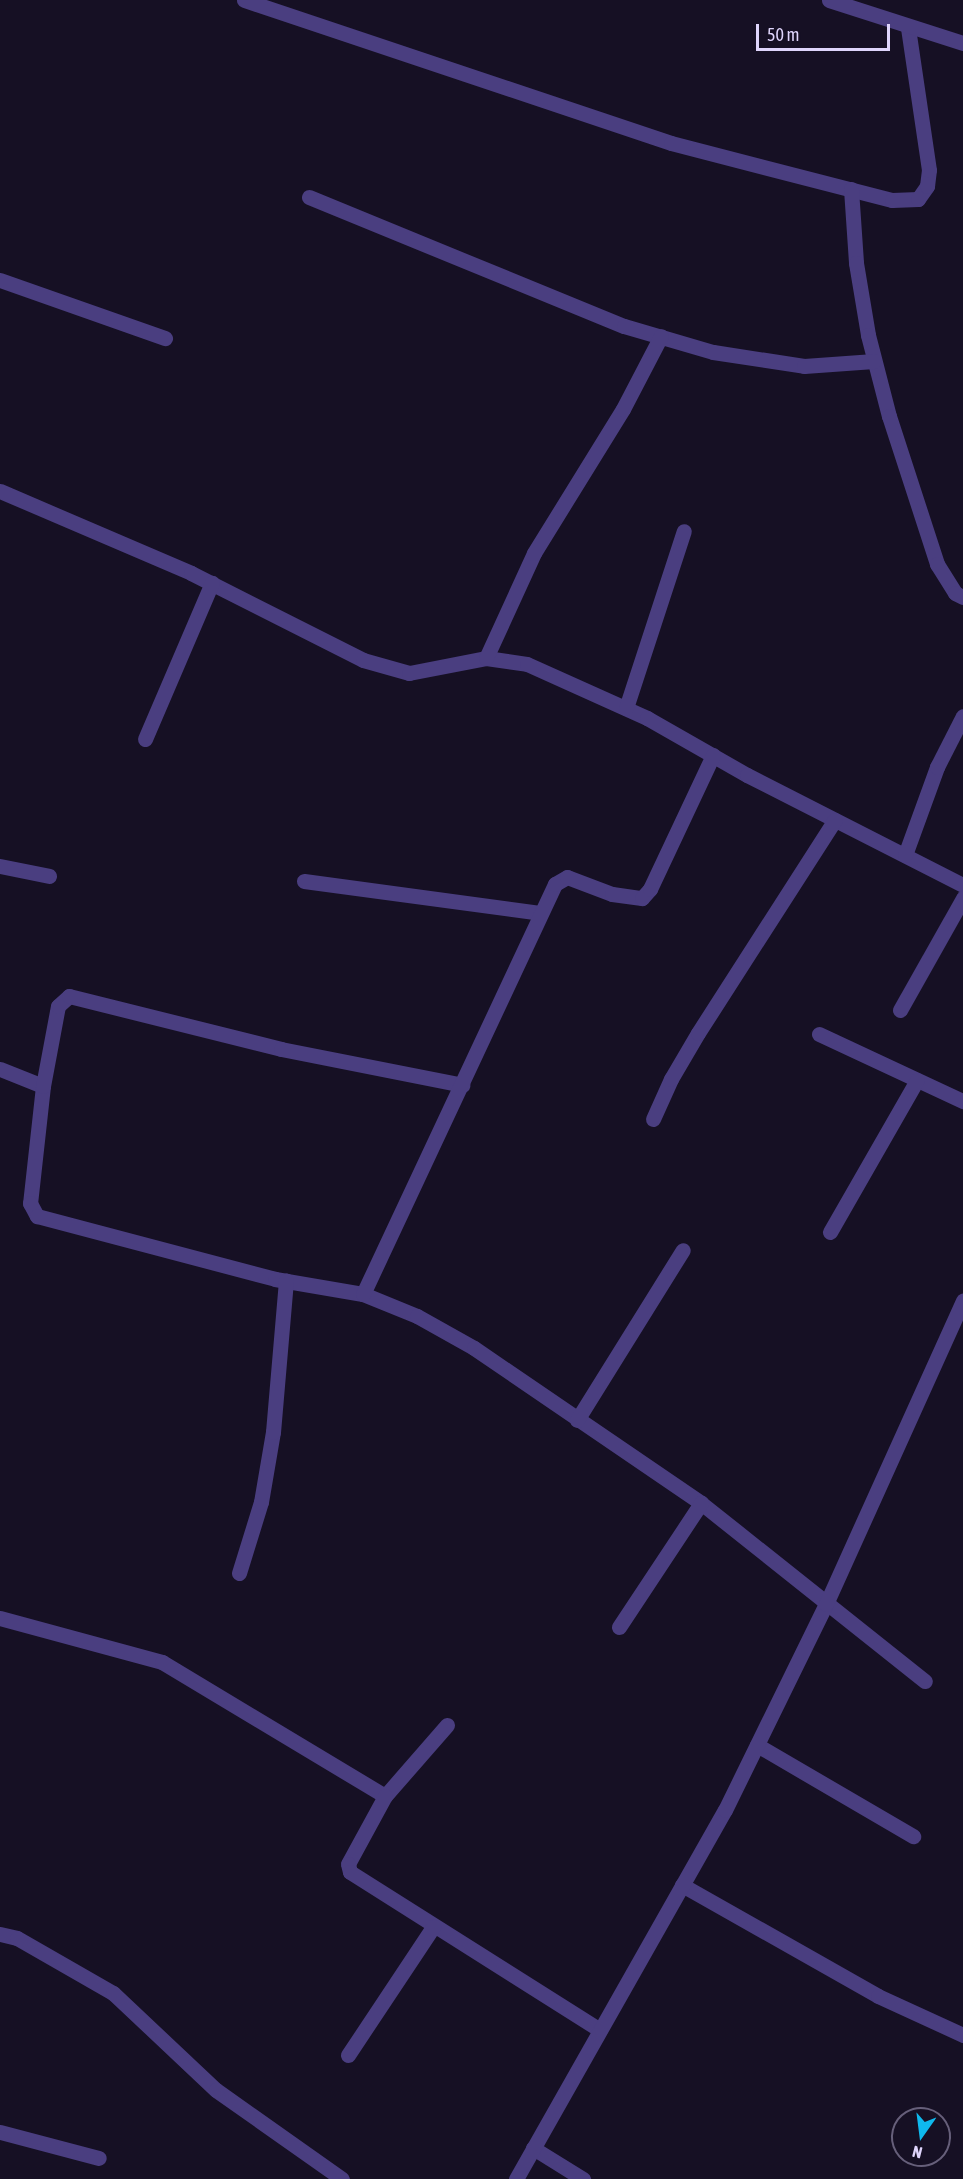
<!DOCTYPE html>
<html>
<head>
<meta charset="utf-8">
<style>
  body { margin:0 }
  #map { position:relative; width:963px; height:2179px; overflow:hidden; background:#161024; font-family:"Asap Condensed",sans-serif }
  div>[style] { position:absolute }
  .minor>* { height:15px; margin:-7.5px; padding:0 7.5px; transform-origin:7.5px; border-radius:7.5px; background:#4a3e80 }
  span { translate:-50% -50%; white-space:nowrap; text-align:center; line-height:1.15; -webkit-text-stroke:4.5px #161024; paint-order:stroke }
  .north { position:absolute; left:891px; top:2107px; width:60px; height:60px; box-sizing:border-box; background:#161024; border:2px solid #665f7a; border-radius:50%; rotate:194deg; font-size:16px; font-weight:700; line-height:24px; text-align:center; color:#dfd5fc }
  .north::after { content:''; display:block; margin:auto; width:21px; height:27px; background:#0fb9ee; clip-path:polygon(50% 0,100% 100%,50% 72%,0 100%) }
  .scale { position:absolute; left:756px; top:24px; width:134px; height:27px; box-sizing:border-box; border:3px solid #dfd5fc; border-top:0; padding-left:8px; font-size:18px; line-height:21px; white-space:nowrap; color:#dfd5fc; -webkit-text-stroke:4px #161024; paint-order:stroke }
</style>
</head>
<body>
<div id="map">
  <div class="minor">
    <i style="left:244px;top:0;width:450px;rotate:18.5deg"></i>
    <i style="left:671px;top:143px;width:228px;rotate:14.5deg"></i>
    <i style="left:892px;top:200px;width:26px;rotate:-2deg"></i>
    <i style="left:918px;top:199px;width:16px;rotate:-55deg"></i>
    <i style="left:927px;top:186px;width:16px;rotate:-83deg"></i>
    <i style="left:929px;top:170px;width:144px;rotate:-98.4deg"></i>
    <i style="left:829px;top:0;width:141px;rotate:17.8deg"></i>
    <i style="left:851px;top:189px;width:74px;rotate:86.1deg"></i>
    <i style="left:856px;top:263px;width:73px;rotate:80.5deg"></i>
    <i style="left:868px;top:335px;width:84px;rotate:75.5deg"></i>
    <i style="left:889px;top:416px;width:156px;rotate:72deg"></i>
    <i style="left:937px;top:564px;width:34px;rotate:58deg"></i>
    <i style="left:955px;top:593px;width:9px;rotate:27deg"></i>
    <i style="left:309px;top:197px;width:340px;rotate:22.3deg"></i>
    <i style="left:624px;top:326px;width:93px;rotate:16.3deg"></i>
    <i style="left:713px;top:352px;width:92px;rotate:8.7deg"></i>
    <i style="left:804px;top:366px;width:70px;rotate:-4.1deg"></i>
    <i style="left:0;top:280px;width:175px;rotate:19.4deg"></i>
    <i style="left:0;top:491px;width:208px;rotate:23.2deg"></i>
    <i style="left:191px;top:573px;width:193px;rotate:26.8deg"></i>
    <i style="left:363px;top:660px;width:48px;rotate:15.8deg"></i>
    <i style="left:409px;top:673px;width:78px;rotate:-11deg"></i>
    <i style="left:486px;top:658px;width:41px;rotate:8.3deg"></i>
    <i style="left:527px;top:664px;width:132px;rotate:24.2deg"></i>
    <i style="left:647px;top:718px;width:115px;rotate:29.7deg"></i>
    <i style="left:747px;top:775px;width:242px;rotate:27deg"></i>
    <i style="left:486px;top:658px;width:115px;rotate:-65.4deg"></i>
    <i style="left:534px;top:553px;width:169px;rotate:-58.3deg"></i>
    <i style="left:623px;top:409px;width:82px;rotate:-62.5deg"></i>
    <i style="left:626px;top:708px;width:186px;rotate:-71.9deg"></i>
    <i style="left:145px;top:739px;width:170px;rotate:-66.8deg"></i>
    <i style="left:905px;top:855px;width:94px;rotate:-70deg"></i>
    <i style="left:937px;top:767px;width:57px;rotate:-63deg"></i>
    <i style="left:0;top:866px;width:50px;rotate:11.5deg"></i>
    <i style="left:304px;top:881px;width:238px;rotate:7.7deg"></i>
    <i style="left:900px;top:1010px;width:129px;rotate:-60.6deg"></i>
    <i style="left:819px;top:1034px;width:159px;rotate:25deg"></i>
    <i style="left:0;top:1069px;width:46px;rotate:21.6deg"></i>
    <i style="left:43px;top:1086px;width:118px;rotate:96.3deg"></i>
    <i style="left:30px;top:1203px;width:15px;rotate:62deg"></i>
    <i style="left:37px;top:1216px;width:246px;rotate:14.8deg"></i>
    <i style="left:275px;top:1279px;width:89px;rotate:9.7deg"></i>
    <i style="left:363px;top:1294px;width:58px;rotate:22.2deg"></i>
    <i style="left:417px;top:1316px;width:65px;rotate:29.3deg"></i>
    <i style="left:474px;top:1348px;width:275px;rotate:34.3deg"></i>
    <i style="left:701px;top:1503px;width:286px;rotate:38.5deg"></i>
    <i style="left:43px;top:1086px;width:81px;rotate:-79.4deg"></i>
    <i style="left:58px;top:1006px;width:15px;rotate:-42deg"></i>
    <i style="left:69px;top:996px;width:219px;rotate:14deg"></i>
    <i style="left:281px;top:1049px;width:185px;rotate:11.2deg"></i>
    <i style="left:653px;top:1119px;width:44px;rotate:-65.8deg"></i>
    <i style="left:671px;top:1079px;width:53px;rotate:-59.6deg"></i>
    <i style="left:698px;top:1033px;width:253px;rotate:-57.3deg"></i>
    <i style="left:830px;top:1232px;width:175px;rotate:-60.2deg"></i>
    <i style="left:363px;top:1294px;width:453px;rotate:-64.9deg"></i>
    <i style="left:555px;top:884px;width:14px;rotate:-30deg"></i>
    <i style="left:567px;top:877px;width:48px;rotate:20.7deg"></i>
    <i style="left:612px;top:894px;width:30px;rotate:8deg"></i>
    <i style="left:642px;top:898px;width:12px;rotate:-48deg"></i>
    <i style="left:650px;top:889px;width:148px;rotate:-64.8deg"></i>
    <i style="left:577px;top:1420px;width:200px;rotate:-58.1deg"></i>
    <i style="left:239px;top:1573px;width:74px;rotate:-72.8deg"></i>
    <i style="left:261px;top:1502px;width:71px;rotate:-80.3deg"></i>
    <i style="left:273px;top:1432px;width:152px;rotate:-85.1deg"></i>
    <i style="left:0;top:1618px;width:168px;rotate:15.2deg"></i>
    <i style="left:162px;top:1662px;width:260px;rotate:31deg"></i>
    <i style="left:619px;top:1627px;width:149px;rotate:-56.5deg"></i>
    <i style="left:447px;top:1725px;width:94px;rotate:131.1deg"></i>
    <i style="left:385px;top:1796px;width:77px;rotate:118.6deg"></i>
    <i style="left:348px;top:1864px;width:8px;rotate:76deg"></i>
    <i style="left:350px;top:1872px;width:294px;rotate:32.3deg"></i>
    <i style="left:757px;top:1745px;width:181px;rotate:30.3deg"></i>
    <i style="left:682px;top:1885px;width:225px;rotate:29.5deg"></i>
    <i style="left:878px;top:1996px;width:94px;rotate:24.6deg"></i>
    <i style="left:0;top:1934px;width:17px;rotate:13deg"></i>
    <i style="left:17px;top:1938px;width:111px;rotate:29.8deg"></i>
    <i style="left:113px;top:1993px;width:141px;rotate:43.3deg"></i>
    <i style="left:216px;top:2090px;width:154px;rotate:35.2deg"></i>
    <i style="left:348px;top:2055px;width:154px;rotate:-56.4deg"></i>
    <i style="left:0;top:2132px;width:102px;rotate:14.7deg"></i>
    <i style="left:533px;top:2148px;width:59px;rotate:31.8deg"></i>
    <i style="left:516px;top:2179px;width:424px;rotate:-60.5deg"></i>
    <i style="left:725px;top:1810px;width:229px;rotate:-63.9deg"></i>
    <i style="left:826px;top:1604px;width:333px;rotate:-65.7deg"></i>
  </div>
  <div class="north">N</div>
  <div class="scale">50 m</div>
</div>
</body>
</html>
